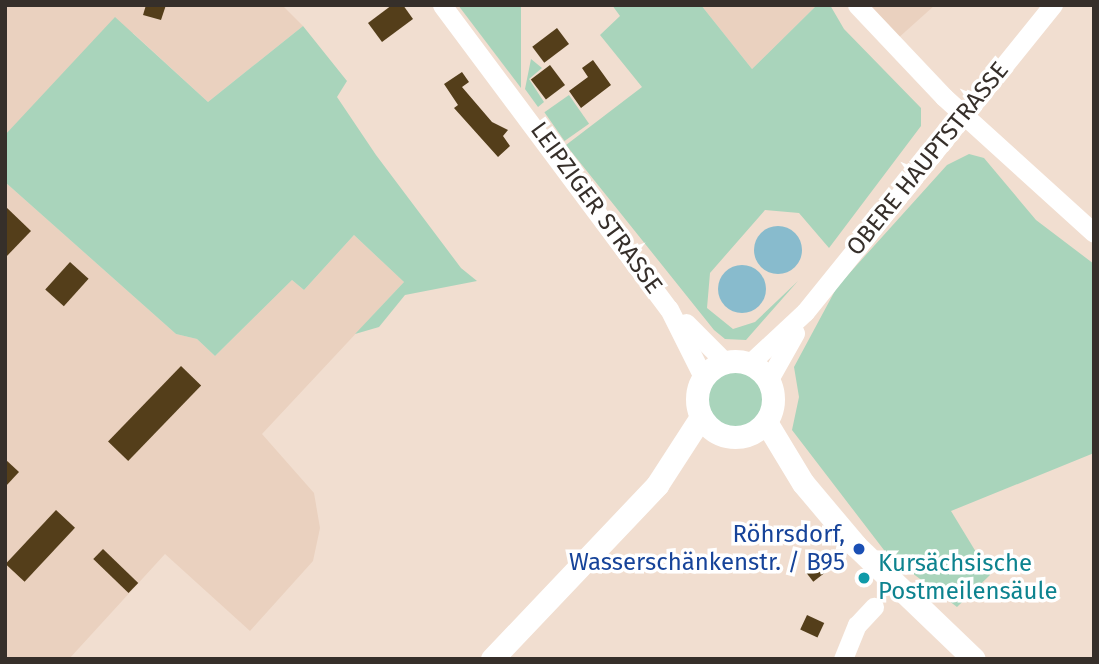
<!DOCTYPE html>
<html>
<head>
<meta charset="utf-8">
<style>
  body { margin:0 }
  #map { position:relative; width:1099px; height:664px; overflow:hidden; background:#f1ded0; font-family:"Fira Sans",sans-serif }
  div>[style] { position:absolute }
  .built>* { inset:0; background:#ead1bf }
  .green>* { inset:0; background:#a9d4bb; transform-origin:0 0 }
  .round { border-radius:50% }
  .water>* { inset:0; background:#88bbcd }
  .building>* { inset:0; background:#543e1a; transform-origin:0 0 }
  .minor>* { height:19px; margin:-9.5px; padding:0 9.5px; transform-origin:9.5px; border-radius:9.5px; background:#fff }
  .major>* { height:23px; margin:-11.5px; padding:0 11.5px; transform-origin:11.5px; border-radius:11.5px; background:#fff }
  .major>.ring { margin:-11.5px; padding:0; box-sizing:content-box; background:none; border:23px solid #fff; border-radius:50% }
  .dots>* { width:19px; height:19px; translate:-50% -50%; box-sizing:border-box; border:4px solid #fff; border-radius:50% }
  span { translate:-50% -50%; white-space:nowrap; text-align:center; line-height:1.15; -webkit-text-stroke:7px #fff; paint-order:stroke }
  .street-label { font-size:24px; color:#362f2a }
  .transit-label { font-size:24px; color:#164399 }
  .right { translate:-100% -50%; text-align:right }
  .culture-label { font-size:24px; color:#0d838f }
  .left { translate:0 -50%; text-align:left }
  .frame { position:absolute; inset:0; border:7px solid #362f2a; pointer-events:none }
</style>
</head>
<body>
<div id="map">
  <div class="built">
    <i style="clip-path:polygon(5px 5px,282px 5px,303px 26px,208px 102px,133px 33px,5px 135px)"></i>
    <i style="clip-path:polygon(701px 5px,817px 5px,752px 69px)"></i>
    <i style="clip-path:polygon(867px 5px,935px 5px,896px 40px)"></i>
    <i style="clip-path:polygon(5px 182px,176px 334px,197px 339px,215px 356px,292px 280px,304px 290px,354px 235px,404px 282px,262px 434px,314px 493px,320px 528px,313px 561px,250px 631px,165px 554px,69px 659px,5px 659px)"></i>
  </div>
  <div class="green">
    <i style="clip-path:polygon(458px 5px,521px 5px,521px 88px)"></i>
    <i style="clip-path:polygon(612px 5px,701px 5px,752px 69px,817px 5px,830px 5px,844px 29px,921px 108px,921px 126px,829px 248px,799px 213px,765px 210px,710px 273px,707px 308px,733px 329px,755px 322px,798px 281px,746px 340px,725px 339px,714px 330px,566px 145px,642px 87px,600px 35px,620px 16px)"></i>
    <i style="clip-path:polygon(115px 17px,208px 102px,303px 26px,347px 81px,337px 97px,376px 155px,461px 268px,477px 281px,405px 295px,379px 327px,355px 334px,404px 282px,354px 235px,304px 290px,292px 280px,215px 356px,197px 339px,176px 334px,5px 182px,5px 135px)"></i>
    <i style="clip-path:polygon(531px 59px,542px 68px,529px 79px,544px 102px,538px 107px,525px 89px)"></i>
    <i style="left:569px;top:95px;width:35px;height:30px;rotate:55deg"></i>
    <i style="clip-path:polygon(969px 154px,984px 158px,1036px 220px,1094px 264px,1094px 453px,951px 511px,990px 575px,957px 607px,887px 554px,792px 430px,799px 397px,794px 367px,837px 287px,947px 165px)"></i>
    <i class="round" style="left:706px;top:370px;width:58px;height:58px"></i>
  </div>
  <div class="water">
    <i class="round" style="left:754px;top:226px;width:48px;height:48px"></i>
    <i class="round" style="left:718px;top:265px;width:48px;height:48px"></i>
  </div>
  <div class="building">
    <i style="clip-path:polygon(146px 5px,166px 5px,161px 20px,143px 15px)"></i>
    <i style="clip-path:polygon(392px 5px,403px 5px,413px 19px,382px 42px,368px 23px)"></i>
    <i style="left:557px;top:28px;width:20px;height:31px;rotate:53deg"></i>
    <i style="clip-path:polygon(593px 60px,611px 85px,581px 108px,569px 91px,588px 77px,582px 68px)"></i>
    <i style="left:550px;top:65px;width:25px;height:24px;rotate:53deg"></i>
    <i style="clip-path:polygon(462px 72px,469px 82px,462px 87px,492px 122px,508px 130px,503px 136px,510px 146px,498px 157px,454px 108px,458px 105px,444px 84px)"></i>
    <i style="clip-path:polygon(5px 206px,31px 231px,5px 258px)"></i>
    <i style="left:70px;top:262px;width:25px;height:37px;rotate:42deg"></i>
    <i style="left:181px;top:366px;width:28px;height:105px;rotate:44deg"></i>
    <i style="clip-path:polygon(5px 459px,19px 472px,5px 487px)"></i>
    <i style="left:56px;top:510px;width:26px;height:74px;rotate:43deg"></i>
    <i style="left:103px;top:549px;width:49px;height:14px;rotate:44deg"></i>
    <i style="left:827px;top:557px;width:11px;height:26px;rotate:52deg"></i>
    <i style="left:807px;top:615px;width:19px;height:16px;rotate:25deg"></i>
  </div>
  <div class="minor">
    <i style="left:442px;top:5px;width:379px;rotate:53.3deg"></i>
    <i style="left:669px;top:309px;width:76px;rotate:63.4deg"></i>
    <i style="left:857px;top:5px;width:127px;rotate:46.6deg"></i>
    <i style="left:944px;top:97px;width:202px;rotate:42.2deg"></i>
    <i style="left:686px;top:323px;width:55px;rotate:45deg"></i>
    <i style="left:749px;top:364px;width:76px;rotate:-42.9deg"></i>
    <i style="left:805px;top:312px;width:395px;rotate:-51.1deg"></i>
    <i style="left:768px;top:381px;width:55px;rotate:-60.6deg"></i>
    <i style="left:843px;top:659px;width:37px;rotate:-68deg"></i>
    <i style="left:857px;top:625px;width:25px;rotate:-47deg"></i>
  </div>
  <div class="major">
    <i class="ring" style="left:697px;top:361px;width:53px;height:53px"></i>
    <i style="left:766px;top:422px;width:71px;rotate:58.8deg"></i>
    <i style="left:803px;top:483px;width:82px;rotate:49.9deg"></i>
    <i style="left:856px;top:546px;width:163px;rotate:43.8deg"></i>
    <i style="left:492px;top:659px;width:240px;rotate:-46.5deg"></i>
    <i style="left:657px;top:485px;width:81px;rotate:-57.1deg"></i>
  </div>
  <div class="dots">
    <i style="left:859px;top:549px;background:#1a4fb4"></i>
    <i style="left:864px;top:578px;background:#0f9aa8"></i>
  </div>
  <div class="street-label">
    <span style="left:928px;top:159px;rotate:-51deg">OBERE HAUPTSTRASSE</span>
    <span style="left:596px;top:208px;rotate:54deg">LEIPZIGER STRASSE</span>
  </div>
  <div class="transit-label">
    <span class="right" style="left:845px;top:549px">Röhrsdorf,<br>Wasserschänkenstr. / B95</span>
  </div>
  <div class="culture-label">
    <span class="left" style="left:878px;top:578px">Kursächsische<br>Postmeilensäule</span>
  </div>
  <div class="frame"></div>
</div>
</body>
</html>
